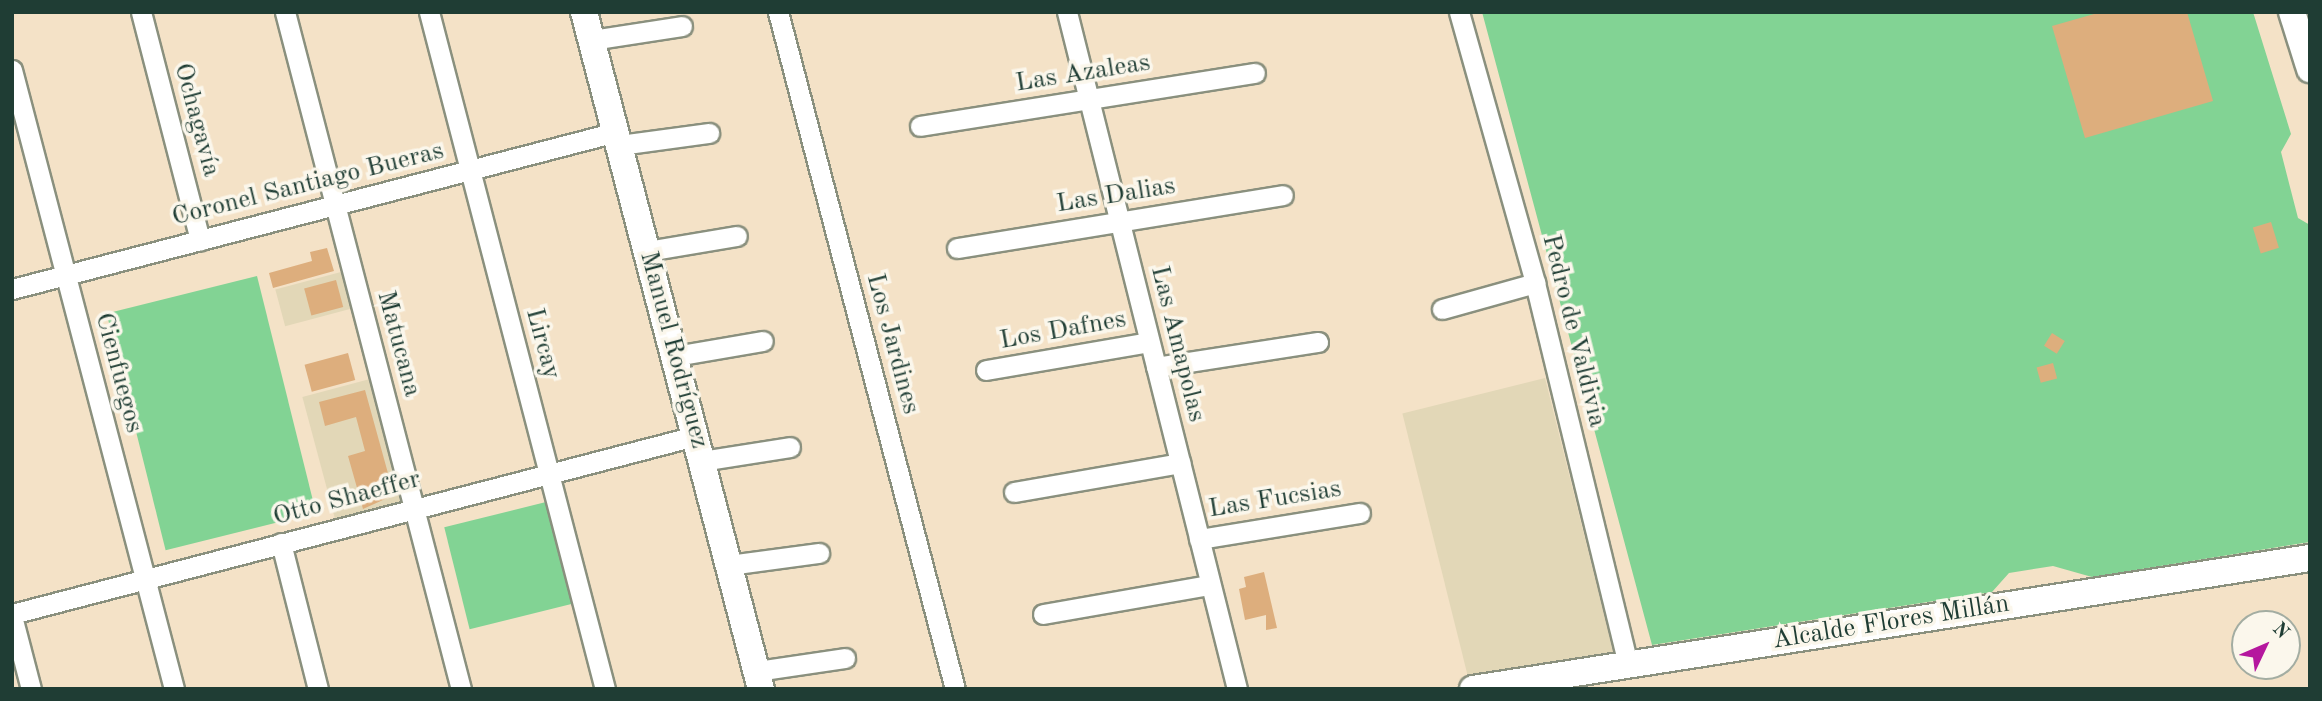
<!DOCTYPE html>
<html>
<head>
<meta charset="utf-8">
<style>
  body { margin:0 }
  #map { position:relative; width:2322px; height:701px; overflow:hidden; background:#f4e2c7; font-family:"Old Standard TT",serif }
  div>[style] { position:absolute }
  .built>* { inset:0; background:#e2d7b7; transform-origin:0 0 }
  .green>* { inset:0; background:#82d394; transform-origin:0 0 }
  .building>* { inset:0; background:#ddae7d; transform-origin:0 0 }
  .roads { filter:drop-shadow(2px 0 #8a907e) drop-shadow(-2px 0 #8a907e) drop-shadow(0 2px #8a907e) drop-shadow(0 -2px #8a907e) }
  .street>* { height:19px; margin:-9.5px; padding:0 9.5px; transform-origin:9.5px; border-radius:9.5px; background:#fff }
  .secondary>* { height:26px; margin:-13px; padding:0 13px; transform-origin:13px; border-radius:13px; background:#fff }
  span { translate:-50% -50%; white-space:nowrap; text-align:center; line-height:1.15; -webkit-text-stroke:7px #fbf7ec; paint-order:stroke }
  .street-label { font-size:26px; color:#1f3d34 }
  .frame { position:absolute; inset:0; border:14px solid #1f3d34; pointer-events:none }
  .north { position:absolute; left:2231px; top:610px; width:70px; height:70px; box-sizing:border-box; background:#fbf7ec; border:2px solid #a3ada2; border-radius:50%; rotate:46deg; font-size:19px; font-weight:700; line-height:28px; text-align:center; color:#1f3d34 }
  .north::after { content:''; display:block; margin:auto; width:24px; height:32px; background:#b5179e; clip-path:polygon(50% 0,100% 100%,50% 72%,0 100%) }
</style>
</head>
<body>
<div id="map">
  <div class="built">
    <i style="left:341px;top:272px;width:38px;height:68px;rotate:75deg"></i>
    <i style="left:1545px;top:378px;width:284px;height:147px;rotate:76deg"></i>
    <i style="left:370px;top:379px;width:127px;height:70px;rotate:75deg"></i>
  </div>
  <div class="green">
    <i style="clip-path:polygon(1482px 12px,2253px 12px,2291px 134px,2281px 152px,2298px 218px,2310px 225px,2310px 542px,2092px 577px,2053px 566px,2009px 573px,1992px 592px,1652px 645px)"></i>
    <i style="left:257px;top:276px;width:244px;height:155px;rotate:76deg"></i>
    <i style="left:550px;top:501px;width:105px;height:109px;rotate:76deg"></i>
  </div>
  <div class="building">
    <i style="clip-path:polygon(2101px 12px,2187px 12px,2213px 101px,2085px 138px,2052px 26px)"></i>
    <i style="left:2271px;top:222px;width:27px;height:19px;rotate:73deg"></i>
    <i style="clip-path:polygon(327px 248px,334px 271px,273px 288px,269px 273px,312px 261px,310px 252px)"></i>
    <i style="left:336px;top:280px;width:28px;height:33px;rotate:75deg"></i>
    <i style="left:2052px;top:333px;width:15px;height:15px;rotate:32deg"></i>
    <i style="left:348px;top:353px;width:28px;height:45px;rotate:75deg"></i>
    <i style="left:2053px;top:363px;width:16px;height:17px;rotate:75deg"></i>
    <i style="clip-path:polygon(365px 390px,394px 495px,363px 509px,348px 456px,365px 451px,356px 417px,325px 426px,319px 402px)"></i>
    <i style="clip-path:polygon(1264px 572px,1277px 628px,1266px 630px,1266px 615px,1245px 620px,1239px 589px,1246px 587px,1244px 577px)"></i>
  </div>
  <div class="roads">
    <div class="street">
      <i style="left:141px;top:12px;width:236px;rotate:75.5deg"></i>
      <i style="left:285px;top:12px;width:700px;rotate:75.43deg"></i>
      <i style="left:429px;top:12px;width:700px;rotate:75.43deg"></i>
      <i style="left:778px;top:12px;width:700px;rotate:75.35deg"></i>
      <i style="left:1067px;top:12px;width:698px;rotate:75.9deg"></i>
      <i style="left:1459px;top:12px;width:281px;rotate:74.3deg"></i>
      <i style="left:1535px;top:283px;width:393px;rotate:76.3deg"></i>
      <i style="left:592px;top:40px;width:91px;rotate:-8.8deg"></i>
      <i style="left:12px;top:70px;width:640px;rotate:75.33deg"></i>
      <i style="left:920px;top:126px;width:339px;rotate:-9deg"></i>
      <i style="left:620px;top:145px;width:90px;rotate:-7.7deg"></i>
      <i style="left:957px;top:248px;width:330px;rotate:-9.2deg"></i>
      <i style="left:647px;top:251px;width:91px;rotate:-9.5deg"></i>
      <i style="left:12px;top:289px;width:624px;rotate:-14.57deg"></i>
      <i style="left:1442px;top:309px;width:97px;rotate:-15.6deg"></i>
      <i style="left:675px;top:356px;width:89px;rotate:-9.7deg"></i>
      <i style="left:1156px;top:367px;width:164px;rotate:-8.8deg"></i>
      <i style="left:986px;top:370px;width:165px;rotate:-9.7deg"></i>
      <i style="left:702px;top:461px;width:89px;rotate:-9deg"></i>
      <i style="left:1014px;top:492px;width:169px;rotate:-9.9deg"></i>
      <i style="left:1199px;top:539px;width:163px;rotate:-9.2deg"></i>
      <i style="left:281px;top:543px;width:151px;rotate:75.8deg"></i>
      <i style="left:729px;top:565px;width:91px;rotate:-7.6deg"></i>
      <i style="left:12px;top:614px;width:706px;rotate:-14.61deg"></i>
      <i style="left:1043px;top:614px;width:169px;rotate:-9.9deg"></i>
      <i style="left:12px;top:616px;width:75px;rotate:75.4deg"></i>
      <i style="left:757px;top:671px;width:89px;rotate:-8.4deg"></i>
    </div>
    <div class="secondary">
      <i style="left:584px;top:12px;width:700px;rotate:75.35deg"></i>
      <i style="left:2292px;top:12px;width:60px;rotate:72.5deg"></i>
      <i style="left:1473px;top:689px;width:847px;rotate:-8.9deg"></i>
    </div>
  </div>
  <div class="street-label">
    <span style="left:1083px;top:74px;rotate:-9deg">Las Azaleas</span>
    <span style="left:196px;top:120px;rotate:75deg">Ochagavía</span>
    <span style="left:308px;top:185px;rotate:-14deg">Coronel Santiago Bueras</span>
    <span style="left:1116px;top:196px;rotate:-9deg">Las Dalias</span>
    <span style="left:1063px;top:331px;rotate:-10deg">Los Dafnes</span>
    <span style="left:1573px;top:331px;rotate:76deg">Pedro de Valdivia</span>
    <span style="left:398px;top:344px;rotate:75deg">Matucana</span>
    <span style="left:542px;top:344px;rotate:75deg">Lircay</span>
    <span style="left:892px;top:344px;rotate:75deg">Los Jardines</span>
    <span style="left:1177px;top:344px;rotate:76deg">Las Amapolas</span>
    <span style="left:673px;top:350px;rotate:75deg">Manuel Rodríguez</span>
    <span style="left:118px;top:373px;rotate:75deg">Cienfuegos</span>
    <span style="left:347px;top:499px;rotate:-15deg">Otto Shaeffer</span>
    <span style="left:1275px;top:500px;rotate:-9deg">Las Fucsias</span>
    <span style="left:1891px;top:623px;rotate:-9deg">Alcalde Flores Millán</span>
  </div>
  <div class="frame"></div>
  <div class="north">N</div>
</div>
</body>
</html>
